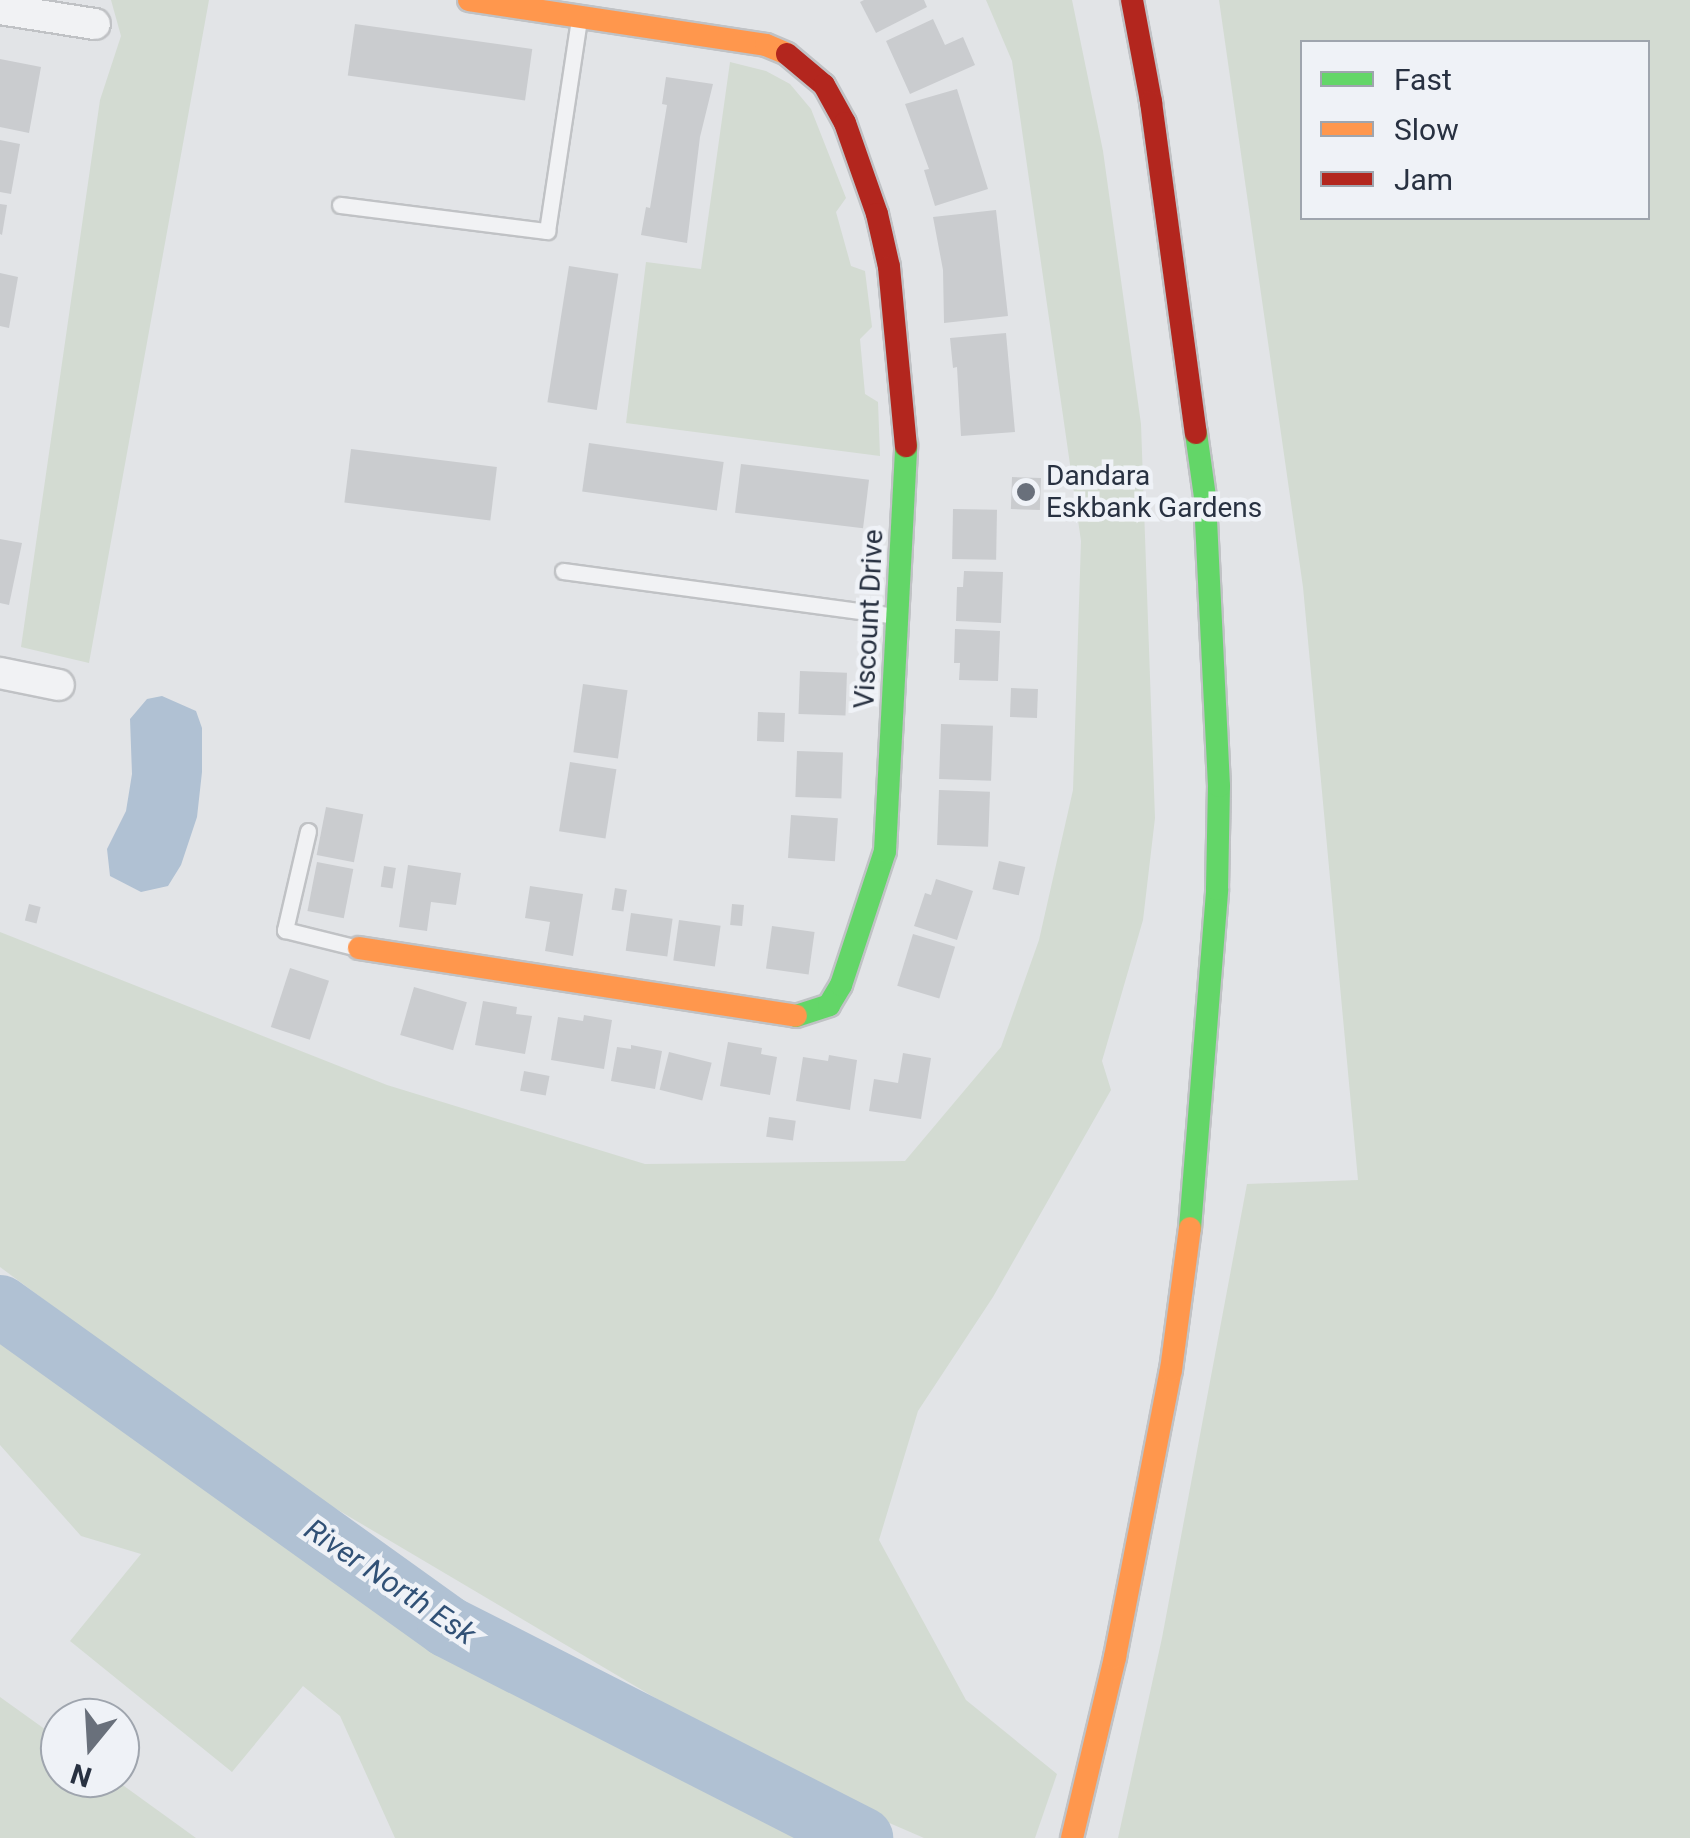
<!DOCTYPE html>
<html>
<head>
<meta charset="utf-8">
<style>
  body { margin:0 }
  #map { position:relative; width:1690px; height:1838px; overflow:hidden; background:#e2e4e7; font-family:Roboto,sans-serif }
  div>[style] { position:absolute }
  .green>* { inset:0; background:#d3dbd2 }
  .water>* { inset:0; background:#b0c1d3 }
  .river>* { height:62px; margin:-31px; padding:0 31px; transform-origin:31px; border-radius:31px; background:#b0c1d3 }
  .building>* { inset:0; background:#cacccf; transform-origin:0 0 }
  .roads { filter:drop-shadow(2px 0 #c0c2c5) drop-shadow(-2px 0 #c0c2c5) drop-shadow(0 2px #c0c2c5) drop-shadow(0 -2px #c0c2c5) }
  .lane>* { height:15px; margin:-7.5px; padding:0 7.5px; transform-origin:7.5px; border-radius:7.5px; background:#f1f2f4 }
  .street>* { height:30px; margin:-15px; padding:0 15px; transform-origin:15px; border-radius:15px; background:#f1f2f4 }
  .fast>* { height:22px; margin:-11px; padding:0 11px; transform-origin:11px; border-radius:11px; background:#63d668 }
  .slow>* { height:22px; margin:-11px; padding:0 11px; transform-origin:11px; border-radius:11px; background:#ff974d }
  .jam>* { height:22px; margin:-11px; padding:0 11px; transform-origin:11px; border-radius:11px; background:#b3261e }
  .dots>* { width:28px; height:28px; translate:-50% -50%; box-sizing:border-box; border:5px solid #eff2f7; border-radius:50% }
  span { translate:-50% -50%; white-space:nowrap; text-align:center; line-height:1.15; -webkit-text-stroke:9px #eff2f7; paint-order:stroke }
  .poi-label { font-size:28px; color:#283141 }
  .left { translate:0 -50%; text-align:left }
  .street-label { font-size:28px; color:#283141 }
  .water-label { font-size:30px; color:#315176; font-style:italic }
  .legend { position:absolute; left:1300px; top:40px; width:350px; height:180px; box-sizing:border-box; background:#eff2f7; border:2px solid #9fa5ae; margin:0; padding:12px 18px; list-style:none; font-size:30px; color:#283141 }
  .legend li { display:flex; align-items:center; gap:20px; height:50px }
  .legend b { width:50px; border:2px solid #9fa5ae }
  .north { position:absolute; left:40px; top:1698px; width:100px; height:100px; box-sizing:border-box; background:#eff2f7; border:2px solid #9fa5ae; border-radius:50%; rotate:198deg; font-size:28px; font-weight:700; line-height:40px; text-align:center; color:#283141 }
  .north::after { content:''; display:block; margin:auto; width:35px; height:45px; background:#69707b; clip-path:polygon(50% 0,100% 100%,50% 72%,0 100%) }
</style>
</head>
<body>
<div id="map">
  <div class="green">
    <i style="clip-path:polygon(111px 0,209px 0,89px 663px,21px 647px,100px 100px,121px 36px)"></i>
    <i style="clip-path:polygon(986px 0,1072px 0,1103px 151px,1141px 424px,1155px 818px,1143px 920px,1102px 1061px,1111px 1090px,993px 1297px,918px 1411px,879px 1540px,966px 1700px,1057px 1774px,1035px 1838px,924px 1838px,804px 1786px,284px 1478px,0 1267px,0 932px,387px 1085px,645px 1164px,905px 1161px,1001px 1047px,1039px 940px,1073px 790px,1081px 541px,1012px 61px)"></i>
    <i style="clip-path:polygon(evenodd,1219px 0,1690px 0,1690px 1838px,1118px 1838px,1162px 1638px,1247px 1184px,1358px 1180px,1303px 587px,1219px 0,1302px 42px,1648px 42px,1648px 218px,1302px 218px,1302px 42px)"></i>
    <i style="clip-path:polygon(730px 62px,766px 71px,790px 84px,811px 109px,846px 198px,836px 212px,851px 266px,865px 271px,872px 327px,860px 339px,865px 394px,878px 402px,880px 456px,626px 423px,646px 262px,701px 269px)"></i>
    <i style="clip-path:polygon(0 1338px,171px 1454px,425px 1639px,795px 1838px,395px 1838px,340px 1716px,303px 1686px,232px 1772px,70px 1641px,141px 1554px,81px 1536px,0 1445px)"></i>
    <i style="clip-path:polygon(0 1697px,60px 1740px,60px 1778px,113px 1778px,196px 1838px,0 1838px)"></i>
  </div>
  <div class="water">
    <i style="clip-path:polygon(162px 696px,196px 711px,202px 728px,202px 772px,197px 817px,181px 865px,168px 886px,141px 892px,110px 876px,107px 849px,126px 811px,132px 774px,130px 719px,147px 699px)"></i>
  </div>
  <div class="river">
    <i style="left:0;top:1306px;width:551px;rotate:35.62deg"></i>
    <i style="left:448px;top:1627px;width:465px;rotate:27deg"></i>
  </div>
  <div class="building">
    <i style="clip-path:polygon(864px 0,924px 0,927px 7px,876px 33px,860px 2px)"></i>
    <i style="clip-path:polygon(933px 19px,945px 45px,963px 37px,975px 65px,910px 94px,886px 41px)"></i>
    <i style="left:355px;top:24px;width:179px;height:52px;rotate:8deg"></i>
    <i style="clip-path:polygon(0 59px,41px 67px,29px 133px,0 127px)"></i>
    <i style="clip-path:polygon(666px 77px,713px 84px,700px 137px,687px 243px,641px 235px,646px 207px,650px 208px,667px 105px,662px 104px)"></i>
    <i style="clip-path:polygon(957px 89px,988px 189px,935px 206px,924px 170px,929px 169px,905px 104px)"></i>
    <i style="clip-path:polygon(0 140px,20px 144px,11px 194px,0 192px)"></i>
    <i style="clip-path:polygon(0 204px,7px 205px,2px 235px,0 234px)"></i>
    <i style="clip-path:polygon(996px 210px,1008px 316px,944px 323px,943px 270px,933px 217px)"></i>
    <i style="left:569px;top:266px;width:50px;height:138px;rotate:9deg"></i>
    <i style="clip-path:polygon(0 273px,18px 277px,9px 328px,0 326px)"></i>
    <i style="clip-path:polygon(1006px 333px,1015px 432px,961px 436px,957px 367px,953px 368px,950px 338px)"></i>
    <i style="left:589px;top:443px;width:136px;height:49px;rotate:8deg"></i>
    <i style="left:351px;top:449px;width:147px;height:54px;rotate:7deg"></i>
    <i style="left:741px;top:464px;width:129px;height:49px;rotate:7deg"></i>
    <i style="left:1012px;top:477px;width:29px;height:32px;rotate:2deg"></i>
    <i style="left:953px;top:509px;width:44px;height:50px;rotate:1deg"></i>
    <i style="clip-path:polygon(0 539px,22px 543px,9px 605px,0 603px)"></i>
    <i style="clip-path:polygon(964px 571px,1003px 572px,1001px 623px,956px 621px,957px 587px,963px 587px)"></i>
    <i style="clip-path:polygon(955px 629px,1000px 631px,998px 681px,959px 680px,960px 663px,954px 663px)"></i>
    <i style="left:800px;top:671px;width:47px;height:43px;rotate:2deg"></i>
    <i style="left:583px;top:684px;width:45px;height:69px;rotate:8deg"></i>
    <i style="left:1011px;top:688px;width:27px;height:29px;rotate:2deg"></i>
    <i style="left:758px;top:712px;width:27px;height:29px;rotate:2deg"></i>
    <i style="left:941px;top:724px;width:52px;height:55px;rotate:2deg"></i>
    <i style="left:797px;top:751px;width:46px;height:46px;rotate:2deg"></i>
    <i style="left:570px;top:762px;width:47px;height:70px;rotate:9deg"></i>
    <i style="left:939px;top:790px;width:51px;height:55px;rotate:2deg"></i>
    <i style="left:326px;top:807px;width:38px;height:49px;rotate:11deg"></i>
    <i style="left:791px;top:815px;width:47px;height:43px;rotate:4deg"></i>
    <i style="left:999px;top:861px;width:27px;height:29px;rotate:13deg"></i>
    <i style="left:317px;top:862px;width:37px;height:50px;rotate:11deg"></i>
    <i style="clip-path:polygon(408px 865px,461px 873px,456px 905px,431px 902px,427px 931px,399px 927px)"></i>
    <i style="left:384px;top:866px;width:12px;height:21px;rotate:9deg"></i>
    <i style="clip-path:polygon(936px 879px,973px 891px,957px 940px,914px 926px,925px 893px,931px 895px)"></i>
    <i style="clip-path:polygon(530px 886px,583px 894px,573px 956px,545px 951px,550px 922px,525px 918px)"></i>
    <i style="left:615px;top:888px;width:12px;height:22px;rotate:9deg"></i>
    <i style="left:29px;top:904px;width:12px;height:17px;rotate:14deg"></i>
    <i style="left:732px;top:904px;width:12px;height:21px;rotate:5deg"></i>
    <i style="left:631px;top:913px;width:42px;height:38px;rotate:8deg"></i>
    <i style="left:679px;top:920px;width:42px;height:41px;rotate:8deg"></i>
    <i style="left:772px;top:926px;width:43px;height:43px;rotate:8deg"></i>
    <i style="left:913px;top:934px;width:44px;height:54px;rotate:17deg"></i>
    <i style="left:290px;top:968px;width:41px;height:62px;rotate:18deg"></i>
    <i style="left:414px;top:987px;width:55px;height:50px;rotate:16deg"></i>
    <i style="clip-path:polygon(483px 1001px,517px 1007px,516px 1014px,532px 1016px,525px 1054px,475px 1045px)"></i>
    <i style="clip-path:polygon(584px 1015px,612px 1020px,604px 1069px,551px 1060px,558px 1017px,583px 1021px)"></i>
    <i style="clip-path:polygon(728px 1042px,762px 1048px,761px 1054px,777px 1057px,770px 1095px,720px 1086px)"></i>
    <i style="clip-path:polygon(631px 1045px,662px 1051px,655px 1089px,611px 1081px,617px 1047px,631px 1049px)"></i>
    <i style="left:669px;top:1052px;width:44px;height:39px;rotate:14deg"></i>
    <i style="clip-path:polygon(903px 1053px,931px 1058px,921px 1119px,869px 1111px,874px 1079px,898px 1083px)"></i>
    <i style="clip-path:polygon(829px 1055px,857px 1060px,850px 1110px,796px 1101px,803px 1057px,828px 1061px)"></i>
    <i style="left:524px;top:1071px;width:26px;height:20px;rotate:11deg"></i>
    <i style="left:769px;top:1117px;width:27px;height:20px;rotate:8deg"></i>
  </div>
  <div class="roads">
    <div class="lane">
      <i style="left:340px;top:205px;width:209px;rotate:7.2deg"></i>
      <i style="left:547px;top:231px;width:213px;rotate:-81.4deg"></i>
      <i style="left:563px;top:571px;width:335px;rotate:7.7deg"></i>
      <i style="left:308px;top:831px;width:102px;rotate:103.1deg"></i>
      <i style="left:285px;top:930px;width:75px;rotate:13.9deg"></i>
    </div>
    <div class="street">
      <i style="left:0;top:9px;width:96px;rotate:9deg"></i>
      <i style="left:0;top:673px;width:60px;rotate:11.5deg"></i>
    </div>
    <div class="fast">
      <i style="left:796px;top:1016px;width:35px;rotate:-18deg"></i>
      <i style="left:829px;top:1005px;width:23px;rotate:-59deg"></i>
      <i style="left:841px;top:985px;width:141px;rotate:-71.8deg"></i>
      <i style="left:885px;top:851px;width:406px;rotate:-87deg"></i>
      <i style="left:1190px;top:1228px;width:340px;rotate:-85.4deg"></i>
      <i style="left:1217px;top:889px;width:103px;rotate:-88.9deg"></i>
      <i style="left:1219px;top:786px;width:289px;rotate:-92.8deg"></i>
      <i style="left:1205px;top:497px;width:65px;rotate:-98deg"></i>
    </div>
    <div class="slow">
      <i style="left:469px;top:0;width:300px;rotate:8.6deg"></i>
      <i style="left:766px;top:45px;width:23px;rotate:23deg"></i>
      <i style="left:359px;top:948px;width:442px;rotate:8.8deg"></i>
      <i style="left:1072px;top:1838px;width:186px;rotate:-76.6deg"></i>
      <i style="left:1115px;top:1657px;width:292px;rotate:-79deg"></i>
      <i style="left:1171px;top:1370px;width:143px;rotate:-82.4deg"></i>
    </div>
    <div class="jam">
      <i style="left:1132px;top:0;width:104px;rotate:79.4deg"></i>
      <i style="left:1151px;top:102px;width:334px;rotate:82.3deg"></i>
      <i style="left:787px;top:54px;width:48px;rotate:40deg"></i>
      <i style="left:824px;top:85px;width:43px;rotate:61.1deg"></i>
      <i style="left:845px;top:123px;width:96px;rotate:70.6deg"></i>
      <i style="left:877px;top:214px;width:54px;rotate:77.2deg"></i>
      <i style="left:889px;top:267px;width:180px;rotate:84.6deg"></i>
    </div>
  </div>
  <div class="dots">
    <i style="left:1026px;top:492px;background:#69707b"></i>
  </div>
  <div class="poi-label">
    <span class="left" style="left:1046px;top:492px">Dandara<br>Eskbank Gardens</span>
  </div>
  <div class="street-label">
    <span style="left:869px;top:619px;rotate:-87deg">Viscount Drive</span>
  </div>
  <div class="water-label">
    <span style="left:390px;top:1582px;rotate:34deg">River North Esk</span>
  </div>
  <ul class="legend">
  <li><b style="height:12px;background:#63d668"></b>Fast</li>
  <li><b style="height:12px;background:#ff974d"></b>Slow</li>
  <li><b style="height:12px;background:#b3261e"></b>Jam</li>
  </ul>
  <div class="north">N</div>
</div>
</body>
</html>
